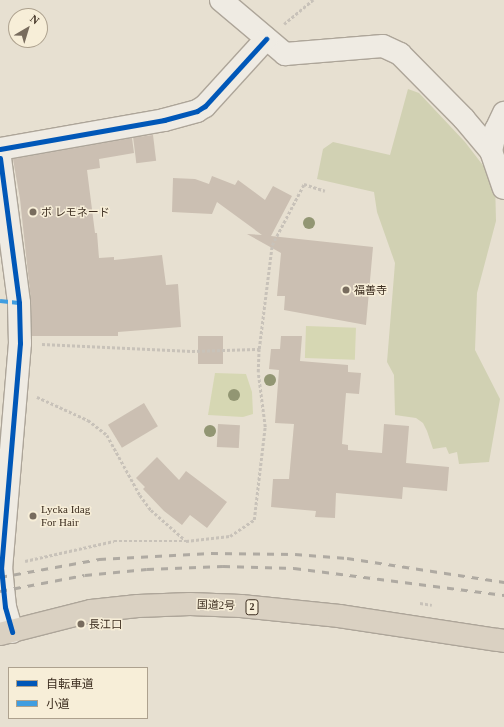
<!DOCTYPE html>
<html>
<head>
<meta charset="utf-8">
<style>
  body { margin:0 }
  #map { position:relative; width:504px; height:727px; overflow:hidden; background:#e7e0d1; font-family:"Times New Roman","Noto Sans JP",serif }
  div>[style] { position:absolute }
  .green>* { inset:0; background:#d6d7b3; transform-origin:0 0 }
  .cemetery>* { inset:0; background:#d1d1b3 }
  .building>* { inset:0; background:#cbbfb2; transform-origin:0 0 }
  .path>* { height:2.5px; margin-top:-1.25px; transform-origin:0; background:repeating-linear-gradient(90deg,#c8c2b9 0 3px,transparent 0 5px) }
  .roads { filter:drop-shadow(1px 0 #ada599) drop-shadow(-1px 0 #ada599) drop-shadow(0 1px #ada599) drop-shadow(0 -1px #ada599) }
  .minor>* { height:22px; margin:-11px; padding:0 11px; transform-origin:11px; border-radius:11px; background:#efebe3 }
  .highway>* { height:22px; margin:-11px; padding:0 11px; transform-origin:11px; border-radius:11px; background:#dad1c2 }
  .rail>* { height:3px; margin-top:-1.5px; transform-origin:0; background:repeating-linear-gradient(90deg,#afaaa2 0 7px,transparent 0 14px) }
  .quiet>* { height:4px; margin-top:-2px; transform-origin:0; background:repeating-linear-gradient(90deg,#3f9de0 0 8px,transparent 0 12px) }
  .cycleway>* { height:5px; margin:-2.5px; padding:0 2.5px; transform-origin:2.5px; border-radius:2.5px; background:#0057b8 }
  .trees>* { width:12px; height:12px; margin:-6px; border-radius:50%; background:#929673 }
  .dots>* { width:11px; height:11px; translate:-50% -50%; box-sizing:border-box; border:2px solid #f7eed8; border-radius:50% }
  span { translate:-50% -50%; white-space:nowrap; text-align:center; line-height:1.15; -webkit-text-stroke:3px #f7eed8; paint-order:stroke }
  .shield-label span { padding:1px 3px; background:#f7eed8; border:1px solid; border-radius:3px; -webkit-text-stroke-width:0 }
  .shield-label { font-size:10px; color:#3d2e20; font-weight:700 }
  .poi-label { font-size:11px; color:#3d2e20 }
  .left { translate:0 -50%; text-align:left }
  .street-label { font-size:11px; color:#3d2e20 }
  .legend { position:absolute; left:8px; top:667px; width:140px; height:52px; box-sizing:border-box; background:#f7eed8; border:1px solid #ada18e; margin:0; padding:5px 7px; list-style:none; font-size:12px; color:#3d2e20 }
  .legend li { display:flex; align-items:center; gap:8px; height:20px }
  .legend b { width:20px; border:1px solid #ada18e }
  .north { position:absolute; left:8px; top:8px; width:40px; height:40px; box-sizing:border-box; background:#f7eed8; border:1px solid #ada18e; border-radius:50%; rotate:38deg; font-size:11px; font-weight:700; line-height:16px; text-align:center; color:#3d2e20 }
  .north::after { content:''; display:block; margin:auto; width:14px; height:18px; background:#786c5e; clip-path:polygon(50% 0,100% 100%,50% 72%,0 100%) }
</style>
</head>
<body>
<div id="map">
  <div class="green">
    <i style="left:306px;top:326px;width:50px;height:32px;rotate:2deg"></i>
    <i style="clip-path:polygon(215px 373px,246px 374px,252px 392px,253px 414px,243px 417px,208px 415px)"></i>
  </div>
  <div class="cemetery">
    <i style="clip-path:polygon(408px 89px,419px 93px,465px 142px,495px 181px,496px 221px,477px 293px,475px 350px,500px 399px,489px 462px,459px 464px,457px 452px,449px 454px,446px 447px,433px 449px,427px 431px,423px 423px,416px 418px,395px 415px,394px 375px,387px 362px,395px 263px,377px 212px,374px 192px,317px 179px,323px 149px,333px 142px,390px 155px)"></i>
  </div>
  <div class="building">
    <i style="left:153px;top:135px;width:26px;height:20px;rotate:83deg"></i>
    <i style="clip-path:polygon(132px 138px,134px 153px,99px 159px,100px 168px,87px 170px,95px 233px,97px 233px,99px 258px,114px 257px,114px 260px,162px 255px,166px 285px,178px 284px,181px 327px,118px 332px,118px 336px,32px 336px,31px 301px,20px 199px,13px 159px)"></i>
    <i style="clip-path:polygon(212px 176px,235px 185px,238px 180px,265px 200px,273px 186px,292px 196px,271px 236px,373px 247px,366px 325px,284px 310px,285px 296px,277px 296px,281px 253px,247px 234px,262px 235px,217px 202px,212px 214px,172px 212px,173px 178px,195px 179px,209px 184px)"></i>
    <i style="left:198px;top:336px;width:25px;height:28px"></i>
    <i style="clip-path:polygon(281px 336px,302px 336px,300px 361px,348px 365px,348px 372px,361px 373px,359px 394px,346px 393px,342px 444px,348px 445px,348px 450px,382px 453px,384px 424px,409px 426px,406px 463px,449px 467px,447px 491px,403px 487px,402px 499px,336px 493px,335px 518px,315px 517px,316px 511px,271px 507px,273px 479px,289px 479px,294px 424px,275px 423px,279px 370px,269px 369px,271px 349px,280px 349px)"></i>
    <i style="left:144px;top:403px;width:27px;height:42px;rotate:59deg"></i>
    <i style="left:218px;top:424px;width:22px;height:23px;rotate:3deg"></i>
    <i style="clip-path:polygon(157px 457px,179px 480px,186px 471px,227px 502px,207px 528px,190px 515px,182px 525px,164px 511px,143px 489px,145px 487px,136px 478px)"></i>
  </div>
  <div class="path">
    <i style="left:284px;top:24px;width:38px;rotate:-40deg"></i>
    <i style="left:42px;top:344px;width:150px;rotate:2.7deg"></i>
    <i style="left:192px;top:351px;width:67px;rotate:-1.7deg"></i>
    <i style="left:37px;top:397px;width:56px;rotate:24.3deg"></i>
    <i style="left:88px;top:420px;width:24px;rotate:38deg"></i>
    <i style="left:107px;top:435px;width:68px;rotate:61.2deg"></i>
    <i style="left:140px;top:495px;width:19px;rotate:54deg"></i>
    <i style="left:151px;top:510px;width:45px;rotate:41.4deg"></i>
    <i style="left:25px;top:561px;width:91px;rotate:-12.7deg"></i>
    <i style="left:114px;top:541px;width:72px"></i>
    <i style="left:186px;top:541px;width:44px;rotate:-6.5deg"></i>
    <i style="left:230px;top:536px;width:29px;rotate:-34deg"></i>
    <i style="left:254px;top:520px;width:94px;rotate:-83.3deg"></i>
    <i style="left:265px;top:427px;width:55px;rotate:-97.3deg"></i>
    <i style="left:258px;top:372px;width:23px;rotate:-88deg"></i>
    <i style="left:259px;top:349px;width:105px;rotate:-82.9deg"></i>
    <i style="left:272px;top:245px;width:69px;rotate:-62.3deg"></i>
    <i style="left:304px;top:184px;width:22px;rotate:18deg"></i>
    <i style="left:420px;top:603px;width:12px;rotate:9deg"></i>
  </div>
  <div class="roads">
    <div class="minor">
      <i style="left:221px;top:0;width:84px;rotate:40.2deg"></i>
      <i style="left:285px;top:54px;width:98px;rotate:-4.7deg"></i>
      <i style="left:383px;top:46px;width:19px;rotate:25deg"></i>
      <i style="left:400px;top:54px;width:91px;rotate:45.4deg"></i>
      <i style="left:464px;top:119px;width:42px;rotate:49.8deg"></i>
      <i style="left:491px;top:151px;width:39px;rotate:71deg"></i>
      <i style="left:0;top:149px;width:167px;rotate:-10deg"></i>
      <i style="left:164px;top:120px;width:34px;rotate:-15deg"></i>
      <i style="left:197px;top:111px;width:9px;rotate:-32deg"></i>
      <i style="left:205px;top:106px;width:91px;rotate:-47.7deg"></i>
      <i style="left:491px;top:151px;width:22px;rotate:-77deg"></i>
      <i style="left:496px;top:130px;width:19px;rotate:-65deg"></i>
      <i style="left:0;top:158px;width:146px;rotate:82.5deg"></i>
      <i style="left:19px;top:303px;width:40px;rotate:88.6deg"></i>
      <i style="left:20px;top:343px;width:225px;rotate:94.8deg"></i>
      <i style="left:1px;top:567px;width:40px;rotate:84.3deg"></i>
      <i style="left:5px;top:607px;width:26px;rotate:74deg"></i>
    </div>
    <div class="highway">
      <i style="left:0;top:634px;width:94px;rotate:-14.2deg"></i>
      <i style="left:91px;top:611px;width:47px;rotate:-6.1deg"></i>
      <i style="left:138px;top:606px;width:52px;rotate:-2.2deg"></i>
      <i style="left:190px;top:604px;width:51px;rotate:2.2deg"></i>
      <i style="left:241px;top:606px;width:99px;rotate:5.8deg"></i>
      <i style="left:339px;top:616px;width:167px;rotate:8.6deg"></i>
    </div>
  </div>
  <div class="rail">
    <i style="left:0;top:577px;width:101px;rotate:-10.3deg"></i>
    <i style="left:99px;top:559px;width:112px;rotate:-3.1deg"></i>
    <i style="left:211px;top:553px;width:84px;rotate:0.7deg"></i>
    <i style="left:295px;top:554px;width:52px;rotate:4.4deg"></i>
    <i style="left:347px;top:558px;width:159px;rotate:8.7deg"></i>
    <i style="left:0;top:591px;width:86px;rotate:-10.7deg"></i>
    <i style="left:85px;top:575px;width:62px;rotate:-5.5deg"></i>
    <i style="left:147px;top:569px;width:76px;rotate:-2.3deg"></i>
    <i style="left:223px;top:566px;width:71px;rotate:1.6deg"></i>
    <i style="left:294px;top:568px;width:212px;rotate:7.3deg"></i>
  </div>
  <div class="quiet">
    <i style="left:0;top:301px;width:19px;rotate:6deg"></i>
  </div>
  <div class="cycleway">
    <i style="left:0;top:149px;width:167px;rotate:-10deg"></i>
    <i style="left:164px;top:120px;width:34px;rotate:-15deg"></i>
    <i style="left:197px;top:111px;width:9px;rotate:-32deg"></i>
    <i style="left:205px;top:106px;width:91px;rotate:-47.7deg"></i>
    <i style="left:0;top:158px;width:146px;rotate:82.5deg"></i>
    <i style="left:19px;top:303px;width:40px;rotate:88.6deg"></i>
    <i style="left:20px;top:343px;width:225px;rotate:94.8deg"></i>
    <i style="left:1px;top:567px;width:40px;rotate:84.3deg"></i>
    <i style="left:5px;top:607px;width:26px;rotate:74deg"></i>
  </div>
  <div class="trees">
    <i style="left:309px;top:223px"></i>
    <i style="left:270px;top:380px"></i>
    <i style="left:234px;top:395px"></i>
    <i style="left:210px;top:431px"></i>
  </div>
  <div class="dots">
    <i style="left:33px;top:212px;background:#786c5e"></i>
    <i style="left:346px;top:290px;background:#786c5e"></i>
    <i style="left:33px;top:516px;background:#786c5e"></i>
    <i style="left:81px;top:624px;background:#786c5e"></i>
  </div>
  <div class="shield-label">
    <span style="left:252px;top:607px">2</span>
  </div>
  <div class="poi-label">
    <span class="left" style="left:41px;top:212px">ボ レモネード</span>
    <span class="left" style="left:354px;top:290px">福善寺</span>
    <span class="left" style="left:41px;top:516px">Lycka Idag<br>For Hair</span>
    <span class="left" style="left:89px;top:624px">長江口</span>
  </div>
  <div class="street-label">
    <span style="left:216px;top:605px;rotate:2deg">国道2号</span>
  </div>
  <ul class="legend">
  <li><b style="height:5px;background:#0057b8"></b>自転車道</li>
  <li><b style="height:5px;background:#3f9de0"></b>小道</li>
  </ul>
  <div class="north">N</div>
</div>
</body>
</html>
